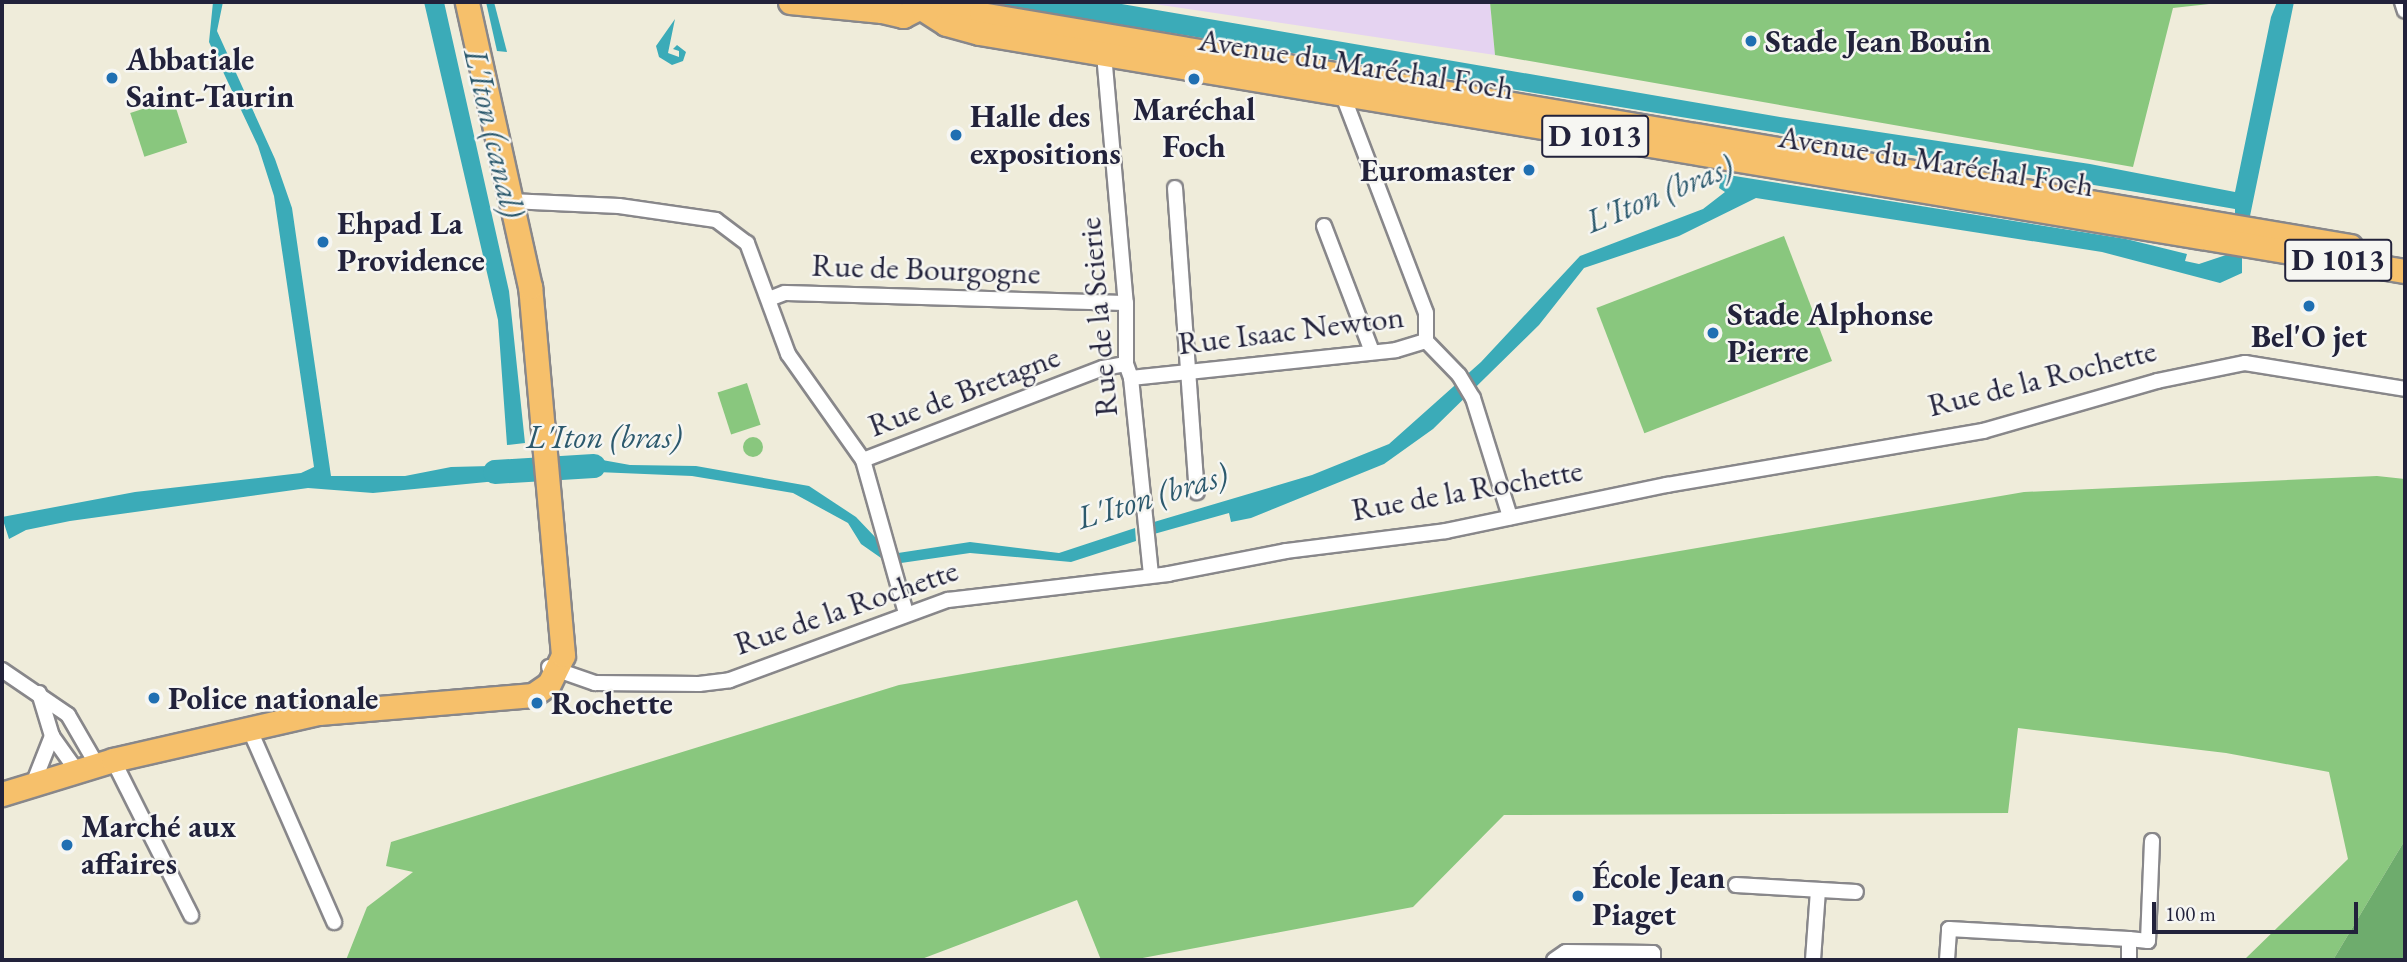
<!DOCTYPE html>
<html>
<head>
<meta charset="utf-8">
<style>
  body { margin:0 }
  #map { position:relative; width:2407px; height:962px; overflow:hidden; background:#efecda; font-family:"EB Garamond",serif }
  div>[style] { position:absolute }
  .built>* { inset:0; background:#e5d3f1 }
  .green>* { inset:0; background:#89c77e; transform-origin:0 0 }
  .round { border-radius:50% }
  .forest>* { inset:0; background:#6eac6d }
  .water>* { inset:0; background:#3babb8 }
  .river>* { height:24px; margin:-12px; padding:0 12px; transform-origin:12px; border-radius:12px; background:#3babb8 }
  .roads { filter:drop-shadow(2px 0 #88878a) drop-shadow(-2px 0 #88878a) drop-shadow(0 2px #88878a) drop-shadow(0 -2px #88878a) }
  .street>* { height:14px; margin:-7px; padding:0 7px; transform-origin:7px; border-radius:7px; background:#fff }
  .primary>* { height:23px; margin:-11.5px; padding:0 11.5px; transform-origin:11.5px; border-radius:11.5px; background:#f6c06b }
  .dots>* { width:19px; height:19px; translate:-50% -50%; box-sizing:border-box; border:4px solid #f6f6f2; border-radius:50% }
  span { translate:-50% -50%; white-space:nowrap; text-align:center; line-height:1.15; -webkit-text-stroke:5px #f6f6f2; paint-order:stroke }
  .shield-label span { padding:2px 5px; background:#f6f6f2; border:2px solid; border-radius:5px; -webkit-text-stroke-width:0 }
  .shield-label { font-size:30px; color:#22223b; font-weight:700 }
  .poi-label { font-size:32px; color:#22223b; font-weight:700 }
  .left { translate:0 -50%; text-align:left }
  .right { translate:-100% -50%; text-align:right }
  .street-label { font-size:32px; color:#22223b }
  .water-label { font-size:33px; color:#2c596d; font-style:italic }
  .frame { position:absolute; inset:0; border:4px solid #22223b; pointer-events:none }
  .scale { position:absolute; left:2152px; top:902px; width:206px; height:32px; box-sizing:border-box; border:4px solid #22223b; border-top:0; padding-left:9px; font-size:21px; line-height:24px; white-space:nowrap; color:#22223b; -webkit-text-stroke:5px #f6f6f2; paint-order:stroke }
</style>
</head>
<body>
<div id="map">
  <div class="built">
    <i style="clip-path:polygon(1141px 2px,1490px 2px,1495px 55px)"></i>
  </div>
  <div class="green">
    <i style="clip-path:polygon(1490px 2px,2227px 2px,2173px 8px,2133px 167px,1495px 55px)"></i>
    <i style="left:173px;top:99px;width:46px;height:45px;rotate:72deg"></i>
    <i style="left:1784px;top:236px;width:134px;height:201px;rotate:69deg"></i>
    <i style="left:747px;top:383px;width:44px;height:31px;rotate:72deg"></i>
    <i class="round" style="left:743px;top:437px;width:20px;height:20px"></i>
    <i style="clip-path:polygon(2377px 476px,2405px 479px,2405px 840px,2333px 960px,2244px 960px,2348px 859px,2329px 772px,2226px 753px,2018px 728px,2008px 813px,1504px 815px,1413px 907px,1132px 960px,1101px 960px,1077px 900px,919px 960px,346px 960px,367px 907px,413px 872px,386px 866px,391px 842px,899px 685px,2024px 492px)"></i>
  </div>
  <div class="forest">
    <i style="clip-path:polygon(2405px 840px,2405px 960px,2333px 960px)"></i>
  </div>
  <div class="water">
    <i style="clip-path:polygon(213px 2px,223px 2px,217px 31px,275px 159px,292px 208px,331px 476px,405px 476px,451px 467px,526px 465px,527px 478px,373px 493px,308px 488px,70px 521px,26px 530px,9px 539px,2px 517px,135px 492px,301px 473px,314px 467px,274px 196px,258px 146px,209px 42px)"></i>
    <i style="clip-path:polygon(424px 2px,444px 2px,509px 291px,525px 443px,507px 445px,498px 320px)"></i>
    <i style="clip-path:polygon(486px 2px,494px 2px,507px 52px,497px 51px)"></i>
    <i style="clip-path:polygon(983px 2px,1110px 2px,1780px 117px,2090px 164px,2235px 192px,2271px 17px,2277px 2px,2294px 2px,2250px 216px,2235px 214px,2235px 209px,2136px 192px)"></i>
    <i style="clip-path:polygon(675px 19px,668px 53px,679px 57px,679px 51px,673px 49px,677px 45px,686px 52px,683px 61px,672px 65px,659px 57px,656px 46px)"></i>
    <i style="clip-path:polygon(1722px 174px,2126px 239px,2187px 254px,2185px 261px,2199px 264px,2229px 254px,2242px 256px,2242px 273px,2220px 283px,2102px 252px,1756px 198px,1679px 236px,1584px 268px,1539px 325px,1433px 429px,1384px 464px,1251px 518px,1231px 522px,1229px 513px,1154px 534px,1154px 522px,1312px 475px,1389px 444px,1481px 362px,1580px 256px,1703px 209px,1725px 192px,1719px 188px)"></i>
    <i style="clip-path:polygon(580px 456px,630px 465px,696px 466px,809px 486px,856px 517px,876px 538px,881px 558px,861px 544px,848px 523px,793px 493px,692px 476px,597px 472px,565px 475px,562px 458px)"></i>
    <i style="clip-path:polygon(1135px 528px,1136px 541px,1071px 562px,970px 553px,901px 563px,898px 553px,970px 542px,1059px 553px)"></i>
  </div>
  <div class="river">
    <i style="left:495px;top:472px;width:99px;rotate:-3.5deg"></i>
  </div>
  <div class="roads">
    <div class="street">
      <i style="left:2402px;top:2px;width:9px;rotate:72deg"></i>
      <i style="left:1104px;top:54px;width:250px;rotate:85deg"></i>
      <i style="left:1126px;top:303px;width:61px;rotate:90deg"></i>
      <i style="left:1126px;top:364px;width:15px;rotate:70deg"></i>
      <i style="left:1131px;top:378px;width:197px;rotate:84.2deg"></i>
      <i style="left:1342px;top:93px;width:235px;rotate:69.1deg"></i>
      <i style="left:1426px;top:313px;width:28px;rotate:90deg"></i>
      <i style="left:1175px;top:188px;width:305px;rotate:85.9deg"></i>
      <i style="left:510px;top:201px;width:109px;rotate:2.6deg"></i>
      <i style="left:619px;top:206px;width:98px;rotate:8.2deg"></i>
      <i style="left:716px;top:220px;width:39px;rotate:37deg"></i>
      <i style="left:747px;top:243px;width:118px;rotate:69.7deg"></i>
      <i style="left:788px;top:354px;width:130px;rotate:54.7deg"></i>
      <i style="left:863px;top:460px;width:159px;rotate:74.3deg"></i>
      <i style="left:1324px;top:226px;width:135px;rotate:69.1deg"></i>
      <i style="left:769px;top:299px;width:17px;rotate:-21deg"></i>
      <i style="left:785px;top:293px;width:341px;rotate:1.7deg"></i>
      <i style="left:1131px;top:378px;width:266px;rotate:-6deg"></i>
      <i style="left:1396px;top:350px;width:31px;rotate:-17deg"></i>
      <i style="left:1426px;top:341px;width:47px;rotate:45.9deg"></i>
      <i style="left:1459px;top:375px;width:27px;rotate:59deg"></i>
      <i style="left:1473px;top:398px;width:125px;rotate:72.7deg"></i>
      <i style="left:863px;top:460px;width:257px;rotate:-21deg"></i>
      <i style="left:1103px;top:368px;width:23px;rotate:-10deg"></i>
      <i style="left:549px;top:667px;width:49px;rotate:19.2deg"></i>
      <i style="left:595px;top:683px;width:104px;rotate:0.6deg"></i>
      <i style="left:699px;top:684px;width:31px;rotate:-7deg"></i>
      <i style="left:730px;top:680px;width:232px;rotate:-20.2deg"></i>
      <i style="left:948px;top:600px;width:222px;rotate:-6.7deg"></i>
      <i style="left:1168px;top:574px;width:120px;rotate:-11deg"></i>
      <i style="left:1286px;top:551px;width:161px;rotate:-7.1deg"></i>
      <i style="left:1446px;top:531px;width:226px;rotate:-11.8deg"></i>
      <i style="left:1667px;top:485px;width:321px;rotate:-9.7deg"></i>
      <i style="left:1983px;top:431px;width:181px;rotate:-16deg"></i>
      <i style="left:2157px;top:381px;width:90px;rotate:-11.6deg"></i>
      <i style="left:2245px;top:363px;width:162px;rotate:9.2deg"></i>
      <i style="left:2px;top:670px;width:80px;rotate:34.3deg"></i>
      <i style="left:68px;top:715px;width:58px;rotate:59.9deg"></i>
      <i style="left:39px;top:693px;width:45px;rotate:73.2deg"></i>
      <i style="left:52px;top:736px;width:43px;rotate:54.5deg"></i>
      <i style="left:249px;top:728px;width:212px;rotate:66.3deg"></i>
      <i style="left:113px;top:760px;width:174px;rotate:63.3deg"></i>
      <i style="left:33px;top:784px;width:52px;rotate:-68.4deg"></i>
      <i style="left:1736px;top:885px;width:120px;rotate:3.3deg"></i>
      <i style="left:2129px;top:939px;width:19px;rotate:6deg"></i>
      <i style="left:2148px;top:941px;width:100px;rotate:-87.7deg"></i>
      <i style="left:1554px;top:960px;width:14px;rotate:-34deg"></i>
      <i style="left:1566px;top:952px;width:87px;rotate:0.7deg"></i>
      <i style="left:1653px;top:953px;width:7px;rotate:90deg"></i>
      <i style="left:1813px;top:960px;width:70px;rotate:-85.9deg"></i>
      <i style="left:1947px;top:960px;width:31px;rotate:-86deg"></i>
      <i style="left:1949px;top:929px;width:180px;rotate:3.2deg"></i>
      <i style="left:2129px;top:939px;width:21px;rotate:90deg"></i>
    </div>
    <div class="primary">
      <i style="left:790px;top:2px;width:92px;rotate:5.6deg"></i>
      <i style="left:871px;top:2px;width:14px;rotate:39deg"></i>
      <i style="left:882px;top:11px;width:22px;rotate:13deg"></i>
      <i style="left:903px;top:16px;width:31px;rotate:-27deg"></i>
      <i style="left:951px;top:2px;width:32px;rotate:22deg"></i>
      <i style="left:981px;top:14px;width:1389px;rotate:9.62deg"></i>
      <i style="left:923px;top:9px;width:27px;rotate:33deg"></i>
      <i style="left:946px;top:24px;width:34px;rotate:15deg"></i>
      <i style="left:979px;top:33px;width:1446px;rotate:9.48deg"></i>
      <i style="left:2px;top:794px;width:116px;rotate:-17deg"></i>
      <i style="left:113px;top:760px;width:211px;rotate:-12.9deg"></i>
      <i style="left:319px;top:713px;width:215px;rotate:-4.8deg"></i>
      <i style="left:533px;top:695px;width:19px;rotate:-35deg"></i>
      <i style="left:549px;top:684px;width:32px;rotate:-64deg"></i>
      <i style="left:563px;top:655px;width:369px;rotate:-95.1deg"></i>
      <i style="left:530px;top:287px;width:292px;rotate:-102.5deg"></i>
    </div>
  </div>
  <div class="dots">
    <i style="left:1751px;top:41px;background:#1f6fb2"></i>
    <i style="left:112px;top:78px;background:#1f6fb2"></i>
    <i style="left:1194px;top:79px;background:#1f6fb2"></i>
    <i style="left:956px;top:135px;background:#1f6fb2"></i>
    <i style="left:1529px;top:170px;background:#1f6fb2"></i>
    <i style="left:323px;top:242px;background:#1f6fb2"></i>
    <i style="left:2309px;top:306px;background:#1f6fb2"></i>
    <i style="left:1713px;top:333px;background:#1f6fb2"></i>
    <i style="left:154px;top:698px;background:#1f6fb2"></i>
    <i style="left:537px;top:703px;background:#1f6fb2"></i>
    <i style="left:67px;top:845px;background:#1f6fb2"></i>
    <i style="left:1578px;top:896px;background:#1f6fb2"></i>
  </div>
  <div class="shield-label">
    <span style="left:1595px;top:136px">D 1013</span>
    <span style="left:2338px;top:260px">D 1013</span>
  </div>
  <div class="poi-label">
    <span class="left" style="left:1765px;top:41px">Stade Jean Bouin</span>
    <span class="left" style="left:126px;top:78px">Abbatiale<br>Saint-Taurin</span>
    <span style="left:1194px;top:128px">Maréchal<br>Foch</span>
    <span class="left" style="left:970px;top:135px">Halle des<br>expositions</span>
    <span class="right" style="left:1515px;top:170px">Euromaster</span>
    <span class="left" style="left:337px;top:242px">Ehpad La<br>Providence</span>
    <span class="left" style="left:1727px;top:333px">Stade Alphonse<br>Pierre</span>
    <span style="left:2309px;top:336px">Bel'O jet</span>
    <span class="left" style="left:168px;top:698px">Police nationale</span>
    <span class="left" style="left:551px;top:703px">Rochette</span>
    <span class="left" style="left:81px;top:845px">Marché aux<br>affaires</span>
    <span class="left" style="left:1592px;top:896px">École Jean<br>Piaget</span>
  </div>
  <div class="street-label">
    <span style="left:1356px;top:64px;rotate:9deg">Avenue du Maréchal Foch</span>
    <span style="left:1936px;top:161px;rotate:9deg">Avenue du Maréchal Foch</span>
    <span style="left:926px;top:269px;rotate:2deg">Rue de Bourgogne</span>
    <span style="left:1098px;top:317px;rotate:-95deg">Rue de la Scierie</span>
    <span style="left:1291px;top:330px;rotate:-7deg">Rue Isaac Newton</span>
    <span style="left:2042px;top:378px;rotate:-14deg">Rue de la Rochette</span>
    <span style="left:964px;top:391px;rotate:-21deg">Rue de Bretagne</span>
    <span style="left:1467px;top:490px;rotate:-10deg">Rue de la Rochette</span>
    <span style="left:846px;top:607px;rotate:-19deg">Rue de la Rochette</span>
  </div>
  <div class="water-label">
    <span style="left:494px;top:133px;rotate:77deg">L'Iton (canal)</span>
    <span style="left:1659px;top:194px;rotate:-22deg">L'Iton (bras)</span>
    <span style="left:604px;top:437px">L'Iton (bras)</span>
    <span style="left:1152px;top:496px;rotate:-17deg">L'Iton (bras)</span>
  </div>
  <div class="frame"></div>
  <div class="scale">100 m</div>
</div>
</body>
</html>
